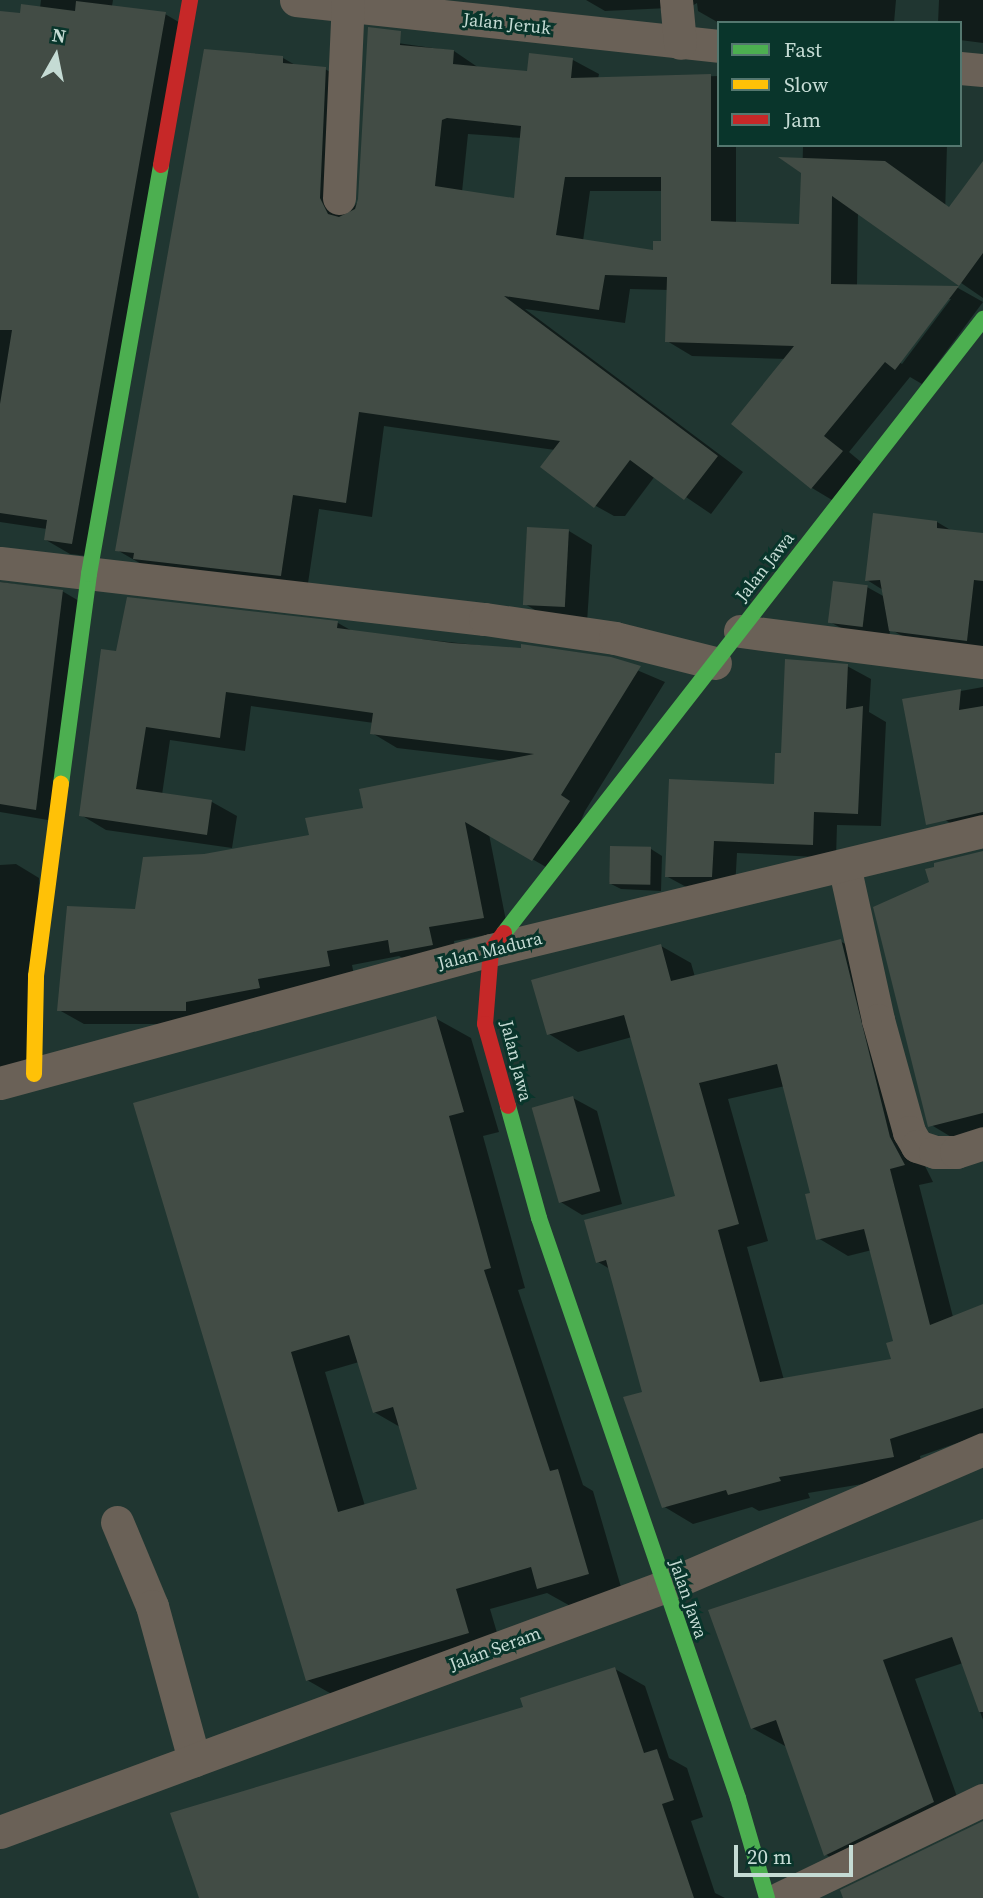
<!DOCTYPE html>
<html>
<head>
<meta charset="utf-8">
<style>
  body { margin:0 }
  #map { position:relative; width:983px; height:1898px; overflow:hidden; background:#203631; font-family:"Source Serif 4",serif }
  div>[style] { position:absolute }
  .shadow>* { inset:0; background:#0007 }
  .building>* { inset:0; background:#424c45; transform-origin:0 0 }
  .street>* { height:33px; margin:-16.5px; padding:0 16.5px; transform-origin:16.5px; border-radius:16.5px; background:#6a6157 }
  .fast>* { height:16px; margin:-8px; padding:0 8px; transform-origin:8px; border-radius:8px; background:#4caf50 }
  .slow>* { height:16px; margin:-8px; padding:0 8px; transform-origin:8px; border-radius:8px; background:#ffc107 }
  .jam>* { height:16px; margin:-8px; padding:0 8px; transform-origin:8px; border-radius:8px; background:#c62828 }
  span { translate:-50% -50%; white-space:nowrap; text-align:center; line-height:1.15; -webkit-text-stroke:6px #09352b; paint-order:stroke }
  .street-label { font-size:18px; color:#c5dbd4 }
  .legend { position:absolute; left:717px; top:21px; width:245px; height:126px; box-sizing:border-box; background:#09352b; border:2px solid #54776f; margin:0; padding:9px 12px; list-style:none; font-size:21px; color:#c5dbd4 }
  .legend li { display:flex; align-items:center; gap:14px; height:35px }
  .legend b { width:35px; border:2px solid #54776f }
  .north { position:absolute; left:21px; top:21px; width:70px; height:70px; -webkit-text-stroke:5px #09352b; paint-order:stroke; rotate:9deg; font-size:19px; font-weight:700; line-height:28px; text-align:center; color:#c5dbd4 }
  .north::after { content:''; display:block; margin:auto; width:24px; height:32px; background:#c5dbd4; clip-path:polygon(50% 0,100% 100%,50% 72%,0 100%) }
  .scale { position:absolute; left:734px; top:1845px; width:119px; height:32px; box-sizing:border-box; border:4px solid #c5dbd4; border-top:0; padding-left:9px; font-size:21px; line-height:24px; white-space:nowrap; color:#c5dbd4; -webkit-text-stroke:5px #09352b; paint-order:stroke }
</style>
</head>
<body>
<div id="map">
  <div class="shadow">
    <i style="clip-path:polygon(41px 0,113px 0,112px 6px,165px 14px,189px 28px,96px 557px,70px 554px,46px 540px,47px 529px,0 522px,0 12px,22px 15px,40px 8px)"></i>
    <i style="clip-path:polygon(586px 0,896px 0,894px 23px,719px 23px,698px 11px,697px 3px,690px 7px,605px 11px)"></i>
    <i style="clip-path:polygon(939px 0,983px 0,983px 43px,960px 40px,960px 23px,938px 23px)"></i>
    <i style="clip-path:polygon(evenodd,369px 39px,454px 51px,479px 68px,529px 73px,573px 60px,599px 74px,598px 79px,719px 76px,719px 145px,736px 145px,736px 224px,801px 226px,803px 146px,791px 145px,947px 145px,945px 216px,983px 164px,983px 298px,858px 212px,857px 286px,958px 288px,983px 302px,922px 384px,910px 377px,849px 452px,867px 467px,837px 503px,812px 488px,786px 359px,692px 356px,667px 341px,669px 290px,630px 289px,625px 323px,525px 309px,743px 472px,711px 514px,655px 476px,625px 516px,614px 516px,587px 501px,555px 450px,384px 426px,372px 517px,319px 509px,307px 590px,143px 565px,117px 550px,283px 58px,297px 66px,325px 69px,351px 84px,346px 217px,360px 199px,369px 39px,468px 134px,522px 138px,516px 200px,462px 192px,468px 134px,369px 39px,590px 191px,662px 191px,662px 243px,654px 253px,583px 241px,590px 191px,369px 39px,947px 299px,951px 299px,902px 364px,899px 362px,947px 299px)"></i>
    <i style="clip-path:polygon(937px 522px,954px 532px,983px 535px,983px 652px,915px 643px,890px 629px,889px 640px,854px 635px,830px 622px,867px 587px,885px 597px,883px 590px,867px 580px)"></i>
    <i style="clip-path:polygon(569px 531px,592px 545px,587px 623px,548px 618px,525px 604px)"></i>
    <i style="clip-path:polygon(0 582px,62px 591px,86px 605px,60px 822px,0 812px)"></i>
    <i style="clip-path:polygon(129px 599px,338px 623px,354px 632px,611px 659px,665px 682px,585px 811px,558px 874px,489px 834px,508px 931px,454px 941px,457px 959px,417px 966px,399px 956px,352px 965px,355px 980px,211px 1024px,84px 1024px,59px 1010px,137px 911px,205px 856px,311px 836px,365px 809px,506px 761px,397px 748px,372px 733px,374px 723px,251px 706px,245px 751px,170px 740px,162px 795px,212px 802px,237px 816px,232px 848px,106px 830px,81px 815px)"></i>
    <i style="clip-path:polygon(847px 666px,871px 679px,869px 712px,886px 722px,881px 826px,837px 825px,836px 858px,737px 853px,735px 889px,690px 889px,666px 876px,775px 785px,782px 755px)"></i>
    <i style="clip-path:polygon(983px 687px,983px 819px,952px 824px,925px 808px,905px 701px)"></i>
    <i style="clip-path:polygon(651px 849px,662px 856px,661px 891px,621px 889px,609px 883px)"></i>
    <i style="clip-path:polygon(983px 856px,983px 1136px,958px 1141px,928px 1123px,931px 883px)"></i>
    <i style="clip-path:polygon(16px 864px,39px 878px,36px 1065px,0 1067px,0 865px)"></i>
    <i style="clip-path:polygon(evenodd,840px 941px,870px 958px,920px 1156px,933px 1182px,919px 1185px,953px 1317px,983px 1305px,983px 1434px,920px 1456px,923px 1474px,808px 1493px,810px 1498px,759px 1511px,752px 1507px,693px 1524px,663px 1506px,644px 1393px,610px 1269px,598px 1262px,677px 1197px,632px 1037px,578px 1052px,549px 1034px,661px 946px,691px 963px,695px 977px,840px 941px,785px 1086px,812px 1194px,818px 1238px,848px 1256px,872px 1250px,895px 1342px,894px 1361px,784px 1380px,747px 1247px,768px 1241px,728px 1099px,785px 1086px)"></i>
    <i style="clip-path:polygon(evenodd,435px 1018px,471px 1038px,499px 1132px,483px 1136px,525px 1288px,518px 1290px,583px 1485px,593px 1491px,623px 1594px,574px 1608px,547px 1593px,490px 1609px,503px 1653px,342px 1700px,307px 1680px,135px 1104px,435px 1018px,359px 1362px,374px 1412px,400px 1427px,419px 1490px,365px 1506px,325px 1372px,359px 1362px)"></i>
    <i style="clip-path:polygon(573px 1098px,597px 1111px,622px 1204px,582px 1215px,559px 1201px)"></i>
    <i style="clip-path:polygon(983px 1521px,983px 1720px,963px 1663px,915px 1679px,966px 1822px,858px 1874px,825px 1854px,787px 1747px,752px 1728px)"></i>
    <i style="clip-path:polygon(615px 1669px,645px 1686px,669px 1758px,687px 1768px,703px 1817px,691px 1821px,715px 1893px,725px 1898px,200px 1898px,525px 1708px)"></i>
  </div>
  <div class="building">
    <i style="clip-path:polygon(76px 1px,166px 12px,72px 544px,44px 540px,47px 520px,0 513px,0 404px,12px 330px,0 330px,0 11px,20px 13px,21px 4px,75px 11px)"></i>
    <i style="clip-path:polygon(evenodd,368px 27px,401px 31px,400px 45px,454px 50px,453px 64px,527px 71px,529px 53px,573px 58px,571px 78px,711px 74px,711px 221px,799px 224px,801px 173px,778px 157px,885px 161px,949px 207px,983px 161px,983px 253px,959px 286px,832px 196px,831px 284px,959px 286px,895px 370px,885px 362px,824px 436px,843px 451px,811px 489px,731px 424px,794px 346px,665px 342px,667px 277px,605px 275px,599px 310px,504px 296px,718px 456px,684px 500px,630px 460px,594px 508px,540px 467px,560px 441px,359px 412px,346px 503px,293px 495px,281px 576px,133px 559px,134px 553px,115px 551px,204px 49px,283px 56px,283px 63px,326px 67px,320px 198px,328px 214px,339px 217px,355px 209px,358px 199px,368px 27px,447px 118px,521px 126px,514px 198px,435px 186px,442px 120px,447px 118px,368px 27px,565px 177px,661px 177px,661px 241px,653px 241px,653px 250px,556px 235px,565px 177px)"></i>
    <i style="clip-path:polygon(873px 513px,937px 521px,937px 528px,983px 533px,983px 581px,974px 580px,967px 641px,889px 631px,880px 580px,865px 581px)"></i>
    <i style="left:527px;top:527px;width:42px;height:78px;rotate:3deg"></i>
    <i style="left:833px;top:581px;width:35px;height:42px;rotate:7deg"></i>
    <i style="clip-path:polygon(0 582px,63px 590px,36px 810px,0 804px)"></i>
    <i style="clip-path:polygon(127px 597px,338px 621px,337px 628px,452px 643px,521px 648px,521px 644px,611px 657px,641px 666px,561px 795px,570px 801px,532px 861px,465px 822px,484px 918px,429px 927px,433px 945px,390px 953px,388px 940px,327px 951px,330px 966px,258px 979px,260px 988px,186px 1002px,186px 1011px,57px 1011px,67px 906px,135px 909px,143px 857px,204px 854px,309px 835px,305px 818px,363px 808px,359px 789px,534px 754px,370px 734px,373px 713px,226px 692px,220px 738px,146px 727px,136px 789px,212px 800px,207px 835px,79px 816px,101px 649px,116px 651px)"></i>
    <i style="clip-path:polygon(785px 659px,848px 664px,846px 709px,863px 706px,858px 814px,814px 812px,813px 845px,714px 841px,712px 877px,665px 877px,669px 779px,774px 784px,775px 753px,781px 753px)"></i>
    <i style="clip-path:polygon(961px 689px,959px 710px,983px 706px,983px 812px,926px 825px,902px 699px)"></i>
    <i style="left:610px;top:846px;width:41px;height:38px;rotate:1deg"></i>
    <i style="clip-path:polygon(983px 851px,983px 1113px,928px 1127px,873px 907px,929px 882px,925px 869px,934px 867px,934px 863px)"></i>
    <i style="clip-path:polygon(evenodd,841px 939px,890px 1137px,905px 1165px,890px 1169px,930px 1325px,983px 1304px,983px 1408px,890px 1439px,894px 1457px,779px 1477px,781px 1481px,728px 1495px,726px 1490px,662px 1508px,623px 1397px,642px 1392px,606px 1260px,596px 1263px,584px 1220px,675px 1196px,624px 1015px,547px 1035px,531px 980px,661px 944px,671px 981px,841px 939px,777px 1064px,810px 1193px,805px 1194px,816px 1240px,864px 1229px,893px 1341px,886px 1343px,891px 1359px,760px 1382px,718px 1230px,739px 1224px,699px 1083px,777px 1064px)"></i>
    <i style="clip-path:polygon(evenodd,436px 1016px,464px 1112px,449px 1116px,491px 1268px,484px 1270px,550px 1471px,558px 1469px,589px 1574px,537px 1589px,531px 1567px,456px 1589px,469px 1633px,306px 1681px,133px 1103px,436px 1016px,349px 1335px,373px 1413px,393px 1407px,417px 1489px,338px 1512px,291px 1352px,349px 1335px)"></i>
    <i style="left:573px;top:1096px;width:99px;height:43px;rotate:74deg"></i>
    <i style="clip-path:polygon(983px 1519px,983px 1712px,979px 1712px,952px 1637px,883px 1660px,934px 1802px,824px 1856px,776px 1720px,751px 1729px,708px 1610px)"></i>
    <i style="clip-path:polygon(615px 1667px,644px 1753px,657px 1749px,674px 1800px,662px 1804px,694px 1898px,199px 1898px,170px 1813px,523px 1707px,520px 1698px)"></i>
    <i style="clip-path:polygon(983px 1821px,983px 1898px,843px 1898px,840px 1890px)"></i>
  </div>
  <div class="street">
    <i style="left:296px;top:0;width:425px;rotate:6.2deg"></i>
    <i style="left:676px;top:0;width:43px;rotate:84.7deg"></i>
    <i style="left:960px;top:68px;width:23px;rotate:5deg"></i>
    <i style="left:339px;top:198px;width:198px;rotate:-87.4deg"></i>
    <i style="left:0;top:563px;width:488px;rotate:6.6deg"></i>
    <i style="left:485px;top:619px;width:131px;rotate:8.3deg"></i>
    <i style="left:615px;top:638px;width:103px;rotate:14deg"></i>
    <i style="left:740px;top:631px;width:245px;rotate:7.3deg"></i>
    <i style="left:844px;top:865px;width:159px;rotate:77.6deg"></i>
    <i style="left:878px;top:1020px;width:116px;rotate:74.5deg"></i>
    <i style="left:909px;top:1132px;width:16px;rotate:60deg"></i>
    <i style="left:917px;top:1146px;width:19px;rotate:18deg"></i>
    <i style="left:935px;top:1152px;width:21px"></i>
    <i style="left:956px;top:1152px;width:28px;rotate:-18deg"></i>
    <i style="left:0;top:1083px;width:509px;rotate:-15.16deg"></i>
    <i style="left:491px;top:950px;width:506px;rotate:-13.6deg"></i>
    <i style="left:117px;top:1522px;width:91px;rotate:67.4deg"></i>
    <i style="left:152px;top:1606px;width:160px;rotate:74.7deg"></i>
    <i style="left:0;top:1832px;width:707px;rotate:-20.28deg"></i>
    <i style="left:663px;top:1587px;width:348px;rotate:-23.3deg"></i>
    <i style="left:780px;top:1898px;width:225px;rotate:-25.8deg"></i>
  </div>
  <div class="fast">
    <i style="left:61px;top:784px;width:212px;rotate:-82.4deg"></i>
    <i style="left:89px;top:574px;width:415px;rotate:-80deg"></i>
    <i style="left:504px;top:933px;width:779px;rotate:-52.04deg"></i>
    <i style="left:508px;top:1106px;width:116px;rotate:74.5deg"></i>
    <i style="left:539px;top:1218px;width:613px;rotate:71.06deg"></i>
    <i style="left:738px;top:1798px;width:104px;rotate:73.8deg"></i>
  </div>
  <div class="slow">
    <i style="left:34px;top:1074px;width:98px;rotate:-88.8deg"></i>
    <i style="left:36px;top:976px;width:194px;rotate:-82.6deg"></i>
  </div>
  <div class="jam">
    <i style="left:161px;top:165px;width:168px;rotate:-80deg"></i>
    <i style="left:504px;top:933px;width:21px;rotate:127deg"></i>
    <i style="left:491px;top:950px;width:74px;rotate:94.6deg"></i>
    <i style="left:485px;top:1024px;width:85px;rotate:74.3deg"></i>
  </div>
  <div class="street-label">
    <span style="left:507px;top:24px;rotate:6deg">Jalan Jeruk</span>
    <span style="left:765px;top:567px;rotate:-52deg">Jalan Jawa</span>
    <span style="left:490px;top:951px;rotate:-14deg">Jalan Madura</span>
    <span style="left:516px;top:1061px;rotate:76deg">Jalan Jawa</span>
    <span style="left:688px;top:1599px;rotate:71deg">Jalan Jawa</span>
    <span style="left:495px;top:1649px;rotate:-20deg">Jalan Seram</span>
  </div>
  <ul class="legend">
  <li><b style="height:9px;background:#4caf50"></b>Fast</li>
  <li><b style="height:9px;background:#ffc107"></b>Slow</li>
  <li><b style="height:9px;background:#c62828"></b>Jam</li>
  </ul>
  <div class="north">N</div>
  <div class="scale">20 m</div>
</div>
</body>
</html>
